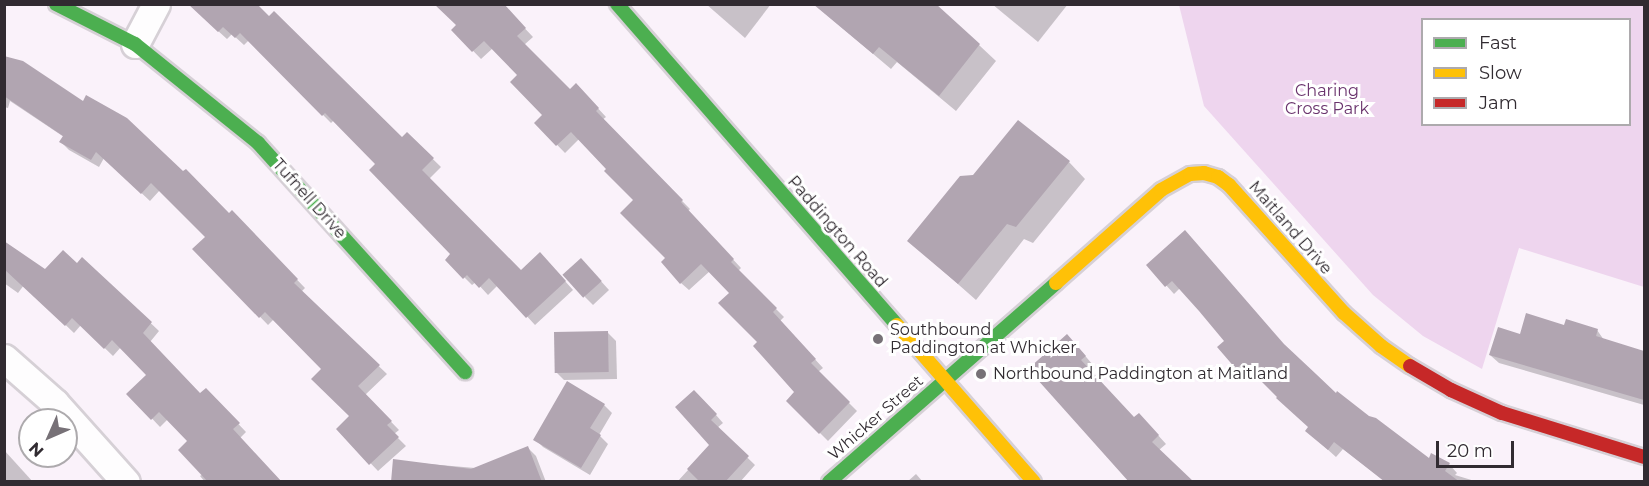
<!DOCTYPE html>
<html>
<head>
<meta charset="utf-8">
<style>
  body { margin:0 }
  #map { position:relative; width:1649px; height:486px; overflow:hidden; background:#faf2fa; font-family:Montserrat,sans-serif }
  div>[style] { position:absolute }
  .green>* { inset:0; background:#eed5ee }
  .shadow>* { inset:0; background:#0003 }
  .building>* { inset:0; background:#b1a5b1; transform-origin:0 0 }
  .roads { filter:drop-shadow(2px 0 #d6d0d6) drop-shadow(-2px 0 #d6d0d6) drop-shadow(0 2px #d6d0d6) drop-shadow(0 -2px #d6d0d6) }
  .street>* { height:27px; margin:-13.5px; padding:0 13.5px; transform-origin:13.5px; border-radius:13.5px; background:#fefdfe }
  .fast>* { height:14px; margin:-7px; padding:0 7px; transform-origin:7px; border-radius:7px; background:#4caf50 }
  .slow>* { height:14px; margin:-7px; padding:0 7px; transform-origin:7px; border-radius:7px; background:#ffc107 }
  .jam>* { height:14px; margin:-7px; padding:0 7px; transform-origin:7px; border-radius:7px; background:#c62828 }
  .dots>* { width:16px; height:16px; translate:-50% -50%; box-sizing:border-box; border:3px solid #fff; border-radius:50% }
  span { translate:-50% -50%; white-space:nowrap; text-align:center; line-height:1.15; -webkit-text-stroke:6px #fff; paint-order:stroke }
  .park-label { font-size:16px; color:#6a336d }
  .street-label { font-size:16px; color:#312b31 }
  .poi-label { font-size:16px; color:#312b31 }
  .left { translate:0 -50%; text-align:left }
  .frame { position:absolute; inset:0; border:6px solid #312b31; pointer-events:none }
  .legend { position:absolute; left:1421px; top:18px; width:210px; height:108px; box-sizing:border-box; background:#fff; border:2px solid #adaaad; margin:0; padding:8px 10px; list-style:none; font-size:18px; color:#312b31 }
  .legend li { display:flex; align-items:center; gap:12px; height:30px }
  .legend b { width:30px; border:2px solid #adaaad }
  .north { position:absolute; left:18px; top:408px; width:60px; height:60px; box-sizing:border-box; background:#fff; border:2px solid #adaaad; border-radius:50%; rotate:225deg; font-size:16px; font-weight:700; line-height:24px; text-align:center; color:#312b31 }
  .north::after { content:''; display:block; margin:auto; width:21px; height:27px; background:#777177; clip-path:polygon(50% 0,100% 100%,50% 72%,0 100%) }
  .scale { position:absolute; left:1436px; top:441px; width:78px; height:27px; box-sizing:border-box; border:3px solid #312b31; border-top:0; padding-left:8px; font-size:18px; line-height:21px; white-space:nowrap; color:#312b31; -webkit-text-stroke:4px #fff; paint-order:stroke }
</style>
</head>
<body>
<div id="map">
  <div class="green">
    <i style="clip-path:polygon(evenodd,1179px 5px,1644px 5px,1644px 287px,1519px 248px,1482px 369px,1423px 336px,1373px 295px,1204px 106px,1179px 5px,1422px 20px,1630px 20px,1630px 124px,1422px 124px,1422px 20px)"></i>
  </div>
  <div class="shadow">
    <i style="clip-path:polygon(207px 4px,402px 139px,407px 134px,441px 167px,429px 179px,521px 272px,548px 262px,573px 290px,535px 325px,498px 285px,488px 295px,476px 282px,472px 285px,447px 260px,452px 254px,377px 164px,334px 120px,331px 123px,249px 40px,244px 45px,232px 34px,227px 39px,207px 21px)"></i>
    <i style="clip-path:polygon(502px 4px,533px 37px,524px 45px,570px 91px,584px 93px,606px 117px,602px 120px,690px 209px,688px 211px,741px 268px,738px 271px,784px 317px,780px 321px,823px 368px,818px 372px,857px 411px,828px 441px,788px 401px,796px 392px,759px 342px,731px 293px,710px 271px,689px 290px,681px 283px,635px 200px,579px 139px,565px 153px,536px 123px,544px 115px,520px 75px,493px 48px,481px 59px,453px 30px)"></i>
    <i style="clip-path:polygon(706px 4px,771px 4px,745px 38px)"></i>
    <i style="clip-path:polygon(814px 4px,979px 45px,996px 61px,956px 111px,897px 62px,891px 69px)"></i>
    <i style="clip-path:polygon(992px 4px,1068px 4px,1038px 42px)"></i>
    <i style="clip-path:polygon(4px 57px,229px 215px,232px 212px,305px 288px,301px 292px,387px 374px,365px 395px,399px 430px,394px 434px,406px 446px,378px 471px,338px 429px,351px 416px,324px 369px,274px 319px,268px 325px,195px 249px,207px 237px,160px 190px,150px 201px,104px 158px,99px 167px,69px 150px,61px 142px,64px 137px,10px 101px,8px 108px,4px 107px)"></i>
    <i style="clip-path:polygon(1069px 162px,1085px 179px,1033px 243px,1024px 239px,976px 300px,909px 241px)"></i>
    <i style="clip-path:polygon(4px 243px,45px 271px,77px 265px,83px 259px,159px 331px,150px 342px,200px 395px,206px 390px,246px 432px,240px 438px,281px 482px,205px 482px,200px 476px,203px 474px,190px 441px,168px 419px,160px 427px,129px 394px,148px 375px,121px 347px,113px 356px,81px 325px,74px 333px,24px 285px,18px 293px,4px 283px)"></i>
    <i style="clip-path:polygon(1148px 265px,1289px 351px,1336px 395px,1429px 461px,1449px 464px,1457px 473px,1455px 475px,1478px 482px,1386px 482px,1343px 449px,1336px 457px,1307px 431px,1310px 428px,1252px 370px,1245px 376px,1237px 368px,1219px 347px,1226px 341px,1180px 288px,1174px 294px)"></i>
    <i style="clip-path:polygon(589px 268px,609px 290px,593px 305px,585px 297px)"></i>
    <i style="clip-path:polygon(1565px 327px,1597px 330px,1604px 340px,1644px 353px,1644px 405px,1499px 363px,1490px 355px,1521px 336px)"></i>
    <i style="clip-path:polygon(608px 333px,616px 341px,617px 379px,564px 380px,556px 372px)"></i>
    <i style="clip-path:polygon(1075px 344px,1093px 365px,1088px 369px,1134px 419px,1147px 423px,1166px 444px,1159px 450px,1030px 370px)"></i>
    <i style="clip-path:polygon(702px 399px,723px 423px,717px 428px,755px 465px,740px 482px,677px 482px,711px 445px)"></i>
    <i style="clip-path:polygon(604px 405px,612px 413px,599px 435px,608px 444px,590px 475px,543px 447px,535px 439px)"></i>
    <i style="clip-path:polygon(528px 448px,536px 456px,546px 482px,392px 482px,394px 461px,475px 468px)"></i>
    <i style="clip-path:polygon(4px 450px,33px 482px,4px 482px)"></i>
    <i style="clip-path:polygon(916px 474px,923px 482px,907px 482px)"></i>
  </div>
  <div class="building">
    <i style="clip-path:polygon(188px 4px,257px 4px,269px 16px,274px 11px,402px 137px,407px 132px,434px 158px,422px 170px,521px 270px,540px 252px,566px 281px,526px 318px,489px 278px,479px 288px,467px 275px,463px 279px,445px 260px,450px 254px,369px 170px,375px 164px,325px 113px,322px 116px,240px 33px,235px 38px,223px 27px,218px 32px)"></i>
    <i style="clip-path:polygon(434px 4px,504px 4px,526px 28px,517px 36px,570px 89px,576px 83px,599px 108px,596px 111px,683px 200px,681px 202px,734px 259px,731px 262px,777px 308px,773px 312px,816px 359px,811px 363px,850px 402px,819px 434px,786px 401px,794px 392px,753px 346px,757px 342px,718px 303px,729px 293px,701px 264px,680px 284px,661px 262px,665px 258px,620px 213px,633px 200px,604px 171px,606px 169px,571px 132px,556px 146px,534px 123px,542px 115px,510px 82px,517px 75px,484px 41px,472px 52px,451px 30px,456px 25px)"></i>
    <i style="clip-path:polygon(813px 4px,936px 4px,980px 44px,939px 96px,879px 47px,873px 54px)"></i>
    <i style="clip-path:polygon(4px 56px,23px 61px,83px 101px,86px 95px,127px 118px,183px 171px,186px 169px,229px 213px,232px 210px,298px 279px,294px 283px,380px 365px,358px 386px,392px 421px,387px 425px,399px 437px,369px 465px,336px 429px,349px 416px,311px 379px,321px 369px,265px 312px,259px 318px,192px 249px,205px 237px,151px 183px,141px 194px,96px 152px,91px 160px,59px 142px,63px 136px,4px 96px)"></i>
    <i style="clip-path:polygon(1018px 120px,1070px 161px,1016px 227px,1007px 224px,958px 284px,907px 241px,960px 176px,973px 175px)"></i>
    <i style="clip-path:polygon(1185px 230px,1284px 344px,1316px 374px,1336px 393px,1337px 391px,1369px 416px,1376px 418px,1429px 458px,1431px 453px,1450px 463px,1445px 471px,1460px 482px,1385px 482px,1334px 442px,1328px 450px,1305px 431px,1308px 427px,1276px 398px,1277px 397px,1243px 363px,1236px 369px,1217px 347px,1224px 341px,1199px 311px,1172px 281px,1165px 287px,1146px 265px)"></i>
    <i style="clip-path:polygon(4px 241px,45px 269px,63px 250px,77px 263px,82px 257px,152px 322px,143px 333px,200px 393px,206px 388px,240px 423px,233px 429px,282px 482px,208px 482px,178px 450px,187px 441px,159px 412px,151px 420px,126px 394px,146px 375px,112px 340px,104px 349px,72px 318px,65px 326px,4px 269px)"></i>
    <i style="left:581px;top:258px;width:31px;height:25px;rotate:48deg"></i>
    <i style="clip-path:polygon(1526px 313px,1564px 325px,1566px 319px,1598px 329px,1596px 336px,1644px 351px,1644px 400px,1489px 355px,1498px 327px,1520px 334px)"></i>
    <i style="left:608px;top:331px;width:41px;height:54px;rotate:89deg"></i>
    <i style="clip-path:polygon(1067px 334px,1086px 356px,1081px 360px,1134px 417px,1139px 413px,1159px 435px,1152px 442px,1194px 482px,1129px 482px,1028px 369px)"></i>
    <i style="clip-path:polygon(567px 381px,605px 404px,590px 428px,601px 435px,581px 468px,533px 440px)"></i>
    <i style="clip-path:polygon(694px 390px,717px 414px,711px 420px,749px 456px,725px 482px,700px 482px,687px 469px,709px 445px,675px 407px)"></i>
    <i style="clip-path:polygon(528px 446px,542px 482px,391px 482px,393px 459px,471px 469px)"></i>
  </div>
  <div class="roads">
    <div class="street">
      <i style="left:135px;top:44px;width:45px;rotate:-62.3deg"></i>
      <i style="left:4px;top:358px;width:68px;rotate:41.4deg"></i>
      <i style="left:55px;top:403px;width:106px;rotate:48.1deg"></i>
    </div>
    <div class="fast">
      <i style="left:56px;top:4px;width:89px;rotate:26.9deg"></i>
      <i style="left:135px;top:44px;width:158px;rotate:38.8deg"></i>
      <i style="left:258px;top:143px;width:309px;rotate:47.9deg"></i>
      <i style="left:617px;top:4px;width:426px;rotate:48.9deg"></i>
      <i style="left:829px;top:482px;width:302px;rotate:-41.2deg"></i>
    </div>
    <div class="slow">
      <i style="left:1056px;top:283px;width:140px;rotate:-41.5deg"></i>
      <i style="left:1161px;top:190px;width:33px;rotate:-29deg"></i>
      <i style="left:1190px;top:174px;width:14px;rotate:-4deg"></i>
      <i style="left:1204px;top:173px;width:15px;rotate:16deg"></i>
      <i style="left:1218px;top:177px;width:14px;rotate:36deg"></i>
      <i style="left:1229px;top:185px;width:172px;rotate:48.1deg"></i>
      <i style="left:1344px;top:313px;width:50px;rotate:41.7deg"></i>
      <i style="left:1381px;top:346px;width:35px;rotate:35deg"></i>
      <i style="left:897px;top:325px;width:208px;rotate:48.9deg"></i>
    </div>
    <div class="jam">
      <i style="left:1410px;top:366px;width:48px;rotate:30.3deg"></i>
      <i style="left:1451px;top:390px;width:56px;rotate:24.3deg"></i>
      <i style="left:1502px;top:413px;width:149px;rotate:17.2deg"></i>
    </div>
  </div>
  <div class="dots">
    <i style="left:878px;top:339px;background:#777177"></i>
    <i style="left:981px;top:374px;background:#777177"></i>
  </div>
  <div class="park-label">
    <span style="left:1327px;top:100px">Charing<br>Cross Park</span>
  </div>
  <div class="street-label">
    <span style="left:309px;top:199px;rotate:48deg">Tufnell Drive</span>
    <span style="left:1290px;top:228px;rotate:49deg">Maitland Drive</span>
    <span style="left:837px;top:232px;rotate:49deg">Paddington Road</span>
    <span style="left:876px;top:418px;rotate:-41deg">Whicker Street</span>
  </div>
  <div class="poi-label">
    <span class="left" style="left:890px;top:339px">Southbound<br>Paddington at Whicker</span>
    <span class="left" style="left:993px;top:374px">Northbound Paddington at Maitland</span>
  </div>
  <div class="frame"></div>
  <ul class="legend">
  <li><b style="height:8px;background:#4caf50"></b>Fast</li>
  <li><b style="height:8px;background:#ffc107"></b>Slow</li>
  <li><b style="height:8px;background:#c62828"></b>Jam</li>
  </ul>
  <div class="north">N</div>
  <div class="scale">20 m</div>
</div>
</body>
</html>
